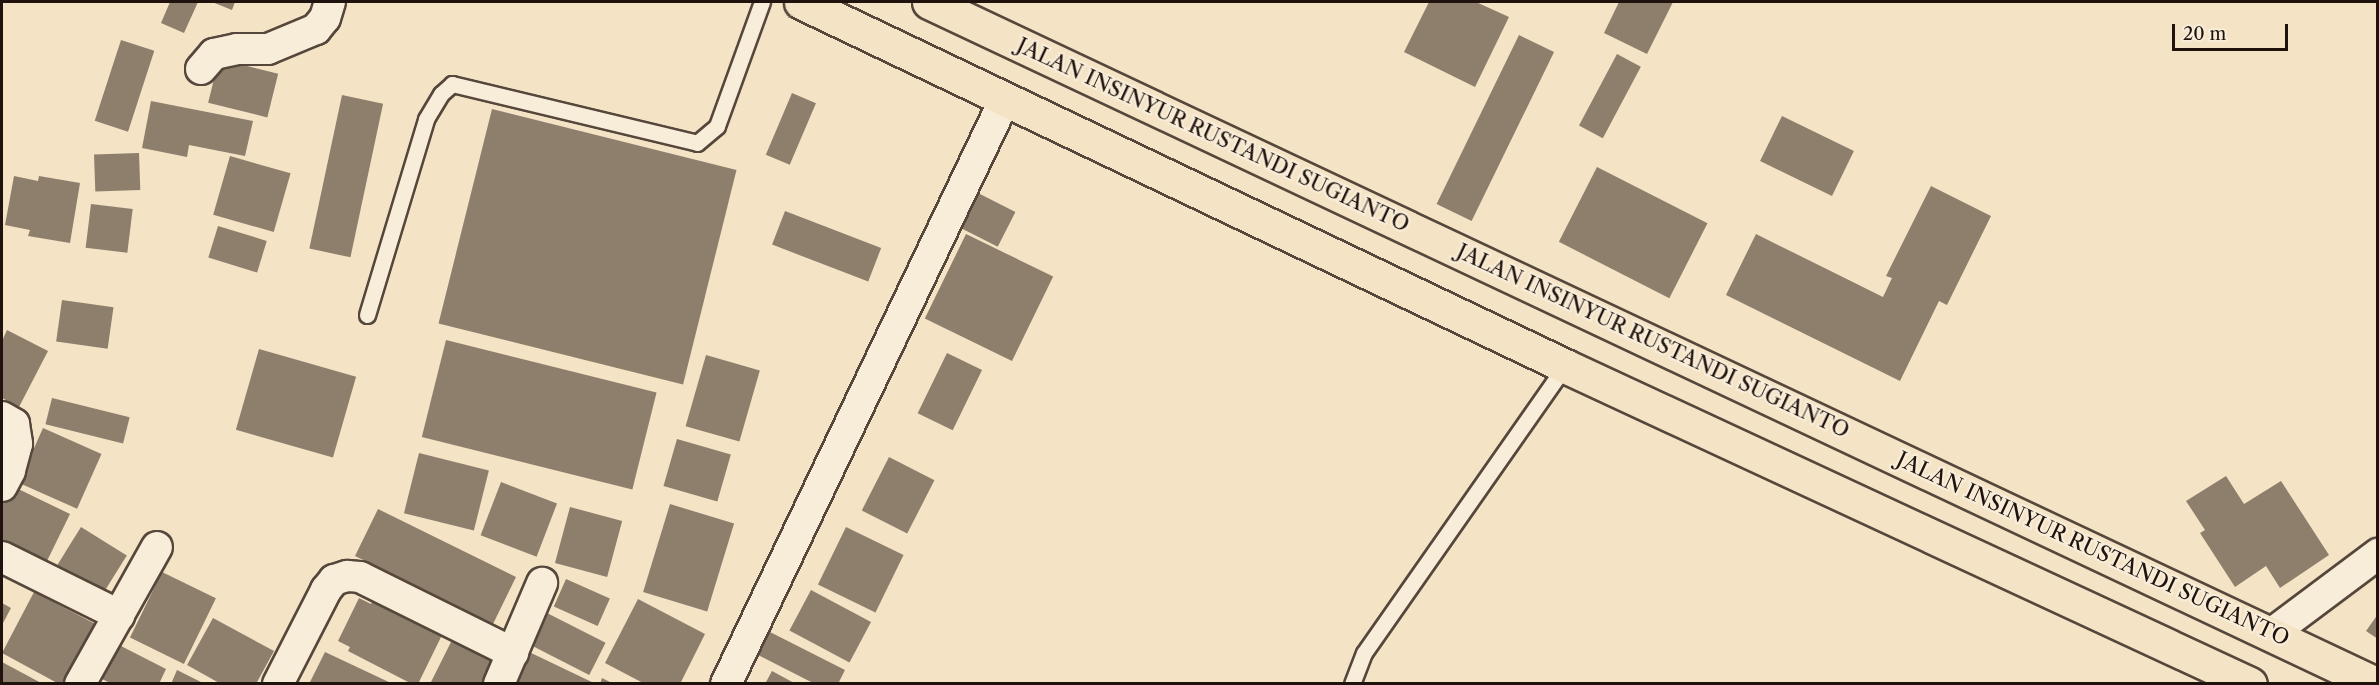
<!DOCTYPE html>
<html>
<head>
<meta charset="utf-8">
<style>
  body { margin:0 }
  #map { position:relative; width:2379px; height:685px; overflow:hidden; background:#f4e3c5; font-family:"Libre Caslon Text",serif }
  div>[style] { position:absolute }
  .building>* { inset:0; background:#8e7f6d; transform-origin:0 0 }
  .roads { filter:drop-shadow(2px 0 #55473b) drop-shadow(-2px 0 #55473b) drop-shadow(0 2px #55473b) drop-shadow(0 -2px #55473b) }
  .lane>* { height:15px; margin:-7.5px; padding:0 7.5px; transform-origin:7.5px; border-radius:7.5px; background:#f8edd9 }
  .street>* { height:30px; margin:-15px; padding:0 15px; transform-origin:15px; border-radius:15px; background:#f8edd9 }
  .highway>* { height:33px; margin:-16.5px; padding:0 16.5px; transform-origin:16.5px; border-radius:16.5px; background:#f4e3c5 }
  span { translate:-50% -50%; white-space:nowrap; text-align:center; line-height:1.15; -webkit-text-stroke:4.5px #f8edd9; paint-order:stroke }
  .street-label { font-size:21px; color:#20130d }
  .frame { position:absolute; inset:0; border:3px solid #20130d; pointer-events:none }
  .scale { position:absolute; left:2172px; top:24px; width:116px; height:27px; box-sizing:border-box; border:3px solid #20130d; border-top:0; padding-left:8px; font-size:18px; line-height:21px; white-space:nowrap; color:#20130d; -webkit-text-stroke:4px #f8edd9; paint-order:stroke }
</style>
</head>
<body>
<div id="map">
  <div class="building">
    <i style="clip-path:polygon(170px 2px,198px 2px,184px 33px,161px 23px)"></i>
    <i style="clip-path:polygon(212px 2px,235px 2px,232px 10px)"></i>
    <i style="clip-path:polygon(1429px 2px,1476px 2px,1509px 17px,1475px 87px,1404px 52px)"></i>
    <i style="clip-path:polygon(1619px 2px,1673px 2px,1647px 54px,1604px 33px)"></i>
    <i style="left:1519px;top:35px;width:39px;height:188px;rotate:26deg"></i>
    <i style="left:121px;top:40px;width:35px;height:85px;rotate:18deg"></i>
    <i style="left:1617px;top:54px;width:27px;height:81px;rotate:28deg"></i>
    <i style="left:219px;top:59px;width:61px;height:45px;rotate:14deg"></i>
    <i style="left:792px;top:93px;width:26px;height:67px;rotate:23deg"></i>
    <i style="left:342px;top:95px;width:42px;height:157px;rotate:12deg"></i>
    <i style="clip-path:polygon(151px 101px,253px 121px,245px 156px,189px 145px,187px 157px,142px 148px)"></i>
    <i style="left:492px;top:109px;width:252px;height:221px;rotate:14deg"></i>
    <i style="left:1782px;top:116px;width:80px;height:50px;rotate:26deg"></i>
    <i style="left:139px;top:153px;width:37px;height:45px;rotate:88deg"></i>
    <i style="left:230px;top:156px;width:63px;height:61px;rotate:16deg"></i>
    <i style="left:1597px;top:167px;width:124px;height:84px;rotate:27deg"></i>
    <i style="clip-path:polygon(14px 176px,38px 181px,39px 176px,80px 183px,70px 243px,28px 236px,30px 230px,5px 225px)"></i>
    <i style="clip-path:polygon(1931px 186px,1991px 216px,1947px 305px,1939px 301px,1900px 381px,1726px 295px,1756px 234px,1883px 297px,1892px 278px,1886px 276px)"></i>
    <i style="left:978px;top:193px;width:42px;height:39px;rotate:27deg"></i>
    <i style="left:91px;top:204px;width:42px;height:44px;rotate:7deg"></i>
    <i style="left:785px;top:211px;width:103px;height:36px;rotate:21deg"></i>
    <i style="left:218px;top:226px;width:51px;height:33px;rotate:17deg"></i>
    <i style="left:966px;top:234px;width:97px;height:94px;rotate:26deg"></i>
    <i style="left:62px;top:300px;width:52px;height:42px;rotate:8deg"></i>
    <i style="clip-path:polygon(7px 330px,48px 351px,19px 407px,2px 398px,2px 341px)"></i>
    <i style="left:446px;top:340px;width:217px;height:100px;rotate:14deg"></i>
    <i style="left:259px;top:349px;width:101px;height:84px;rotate:16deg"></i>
    <i style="left:947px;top:353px;width:39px;height:67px;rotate:26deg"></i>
    <i style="left:706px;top:355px;width:56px;height:74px;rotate:16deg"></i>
    <i style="left:52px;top:398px;width:80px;height:27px;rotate:14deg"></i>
    <i style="left:43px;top:428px;width:64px;height:60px;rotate:24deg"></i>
    <i style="left:677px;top:439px;width:56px;height:49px;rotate:16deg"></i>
    <i style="left:419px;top:453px;width:72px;height:62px;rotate:14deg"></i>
    <i style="left:889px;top:457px;width:51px;height:60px;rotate:27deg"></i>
    <i style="clip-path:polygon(2226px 476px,2244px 504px,2281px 481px,2329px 555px,2280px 588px,2266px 566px,2235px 587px,2200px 533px,2205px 530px,2186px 501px)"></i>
    <i style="left:501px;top:482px;width:60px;height:57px;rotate:21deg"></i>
    <i style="clip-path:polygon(10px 485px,70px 514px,46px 563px,2px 542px,2px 504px)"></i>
    <i style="left:670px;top:504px;width:67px;height:92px;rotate:17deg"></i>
    <i style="left:570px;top:507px;width:54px;height:58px;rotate:15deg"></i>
    <i style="clip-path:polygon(378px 509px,516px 577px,493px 624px,483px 619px,481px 625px,435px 602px,438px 597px,421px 588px,418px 593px,376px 572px,378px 567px,355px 556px)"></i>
    <i style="left:81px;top:527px;width:54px;height:45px;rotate:32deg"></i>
    <i style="left:846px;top:527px;width:64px;height:64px;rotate:26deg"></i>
    <i style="left:162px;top:572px;width:60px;height:73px;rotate:26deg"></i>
    <i style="left:566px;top:579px;width:48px;height:30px;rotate:24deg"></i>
    <i style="left:811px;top:590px;width:68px;height:46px;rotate:28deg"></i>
    <i style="clip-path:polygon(34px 592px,105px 629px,75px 684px,59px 684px,2px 653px)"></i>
    <i style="clip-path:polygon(359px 598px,371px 604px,374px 598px,443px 633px,418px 684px,412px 684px,348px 651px,350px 647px,338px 641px)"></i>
    <i style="clip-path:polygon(638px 599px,705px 634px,680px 684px,645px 684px,605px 663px)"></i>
    <i style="clip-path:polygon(2px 603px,11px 608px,2px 625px)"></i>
    <i style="left:545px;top:612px;width:68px;height:36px;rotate:27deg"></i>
    <i style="clip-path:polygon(2378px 614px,2378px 639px,2366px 631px)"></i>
    <i style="clip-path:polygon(213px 618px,274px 651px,256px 684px,221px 684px,187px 665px)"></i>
    <i style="clip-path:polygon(770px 632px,845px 670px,838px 684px,815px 684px,758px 655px)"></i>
    <i style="clip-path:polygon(452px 640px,494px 661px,483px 684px,430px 684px)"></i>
    <i style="clip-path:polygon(119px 645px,166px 669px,159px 684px,112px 684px,102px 679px)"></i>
    <i style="clip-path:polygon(527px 651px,596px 684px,511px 684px)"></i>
    <i style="clip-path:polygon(325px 652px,393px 684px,309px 684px)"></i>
    <i style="clip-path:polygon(2px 662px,43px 684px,2px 684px)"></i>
    <i style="clip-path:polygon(177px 670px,205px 684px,171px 684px)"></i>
    <i style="clip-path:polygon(772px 671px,796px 684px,765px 684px)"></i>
    <i style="clip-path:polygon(602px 678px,614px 684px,600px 684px)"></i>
  </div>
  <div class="roads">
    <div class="lane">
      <i style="left:367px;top:315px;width:205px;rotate:-73.2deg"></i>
      <i style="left:426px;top:119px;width:29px;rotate:-59deg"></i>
      <i style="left:441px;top:94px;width:15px;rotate:-42deg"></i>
      <i style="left:452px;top:84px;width:252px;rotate:13.5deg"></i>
      <i style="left:697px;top:143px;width:26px;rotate:-40deg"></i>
      <i style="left:717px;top:126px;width:132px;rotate:-70.1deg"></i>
      <i style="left:1352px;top:684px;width:33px;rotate:-69deg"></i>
      <i style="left:1364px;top:653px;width:350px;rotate:-55deg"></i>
    </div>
    <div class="street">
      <i style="left:201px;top:69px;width:20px;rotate:-49deg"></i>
      <i style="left:214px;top:54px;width:24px;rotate:-12deg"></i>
      <i style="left:237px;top:49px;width:31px"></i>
      <i style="left:268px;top:49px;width:52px;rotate:-22.6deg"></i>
      <i style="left:316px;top:29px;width:14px;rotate:-51deg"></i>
      <i style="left:325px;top:18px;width:17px;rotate:-73deg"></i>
      <i style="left:2px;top:417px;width:14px;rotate:30deg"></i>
      <i style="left:14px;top:424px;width:20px;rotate:81deg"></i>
      <i style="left:17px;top:444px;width:28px;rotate:105deg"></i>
      <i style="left:10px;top:471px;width:17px;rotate:118deg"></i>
      <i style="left:2px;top:557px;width:131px;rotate:26.4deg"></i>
      <i style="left:2271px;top:634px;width:134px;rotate:-36.8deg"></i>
      <i style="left:80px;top:684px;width:157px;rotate:-60.7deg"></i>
      <i style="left:278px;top:684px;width:106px;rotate:-62.9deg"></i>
      <i style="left:326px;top:590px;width:13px;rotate:-51deg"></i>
      <i style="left:334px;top:580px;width:14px;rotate:-17deg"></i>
      <i style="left:347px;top:576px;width:13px;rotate:4deg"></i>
      <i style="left:360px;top:577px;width:171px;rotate:26.4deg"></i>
      <i style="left:499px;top:684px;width:110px;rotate:-66.9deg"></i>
      <i style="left:726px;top:684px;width:648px;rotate:-64.5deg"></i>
    </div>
    <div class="highway">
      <i style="left:801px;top:2px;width:846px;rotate:25.47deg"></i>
      <i style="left:1565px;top:366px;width:755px;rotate:24.9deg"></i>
      <i style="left:929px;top:2px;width:1600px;rotate:25.24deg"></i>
    </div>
  </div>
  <div class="street-label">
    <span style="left:1213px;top:135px;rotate:25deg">JALAN INSINYUR RUSTANDI SUGIANTO</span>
    <span style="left:1653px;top:341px;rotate:25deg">JALAN INSINYUR RUSTANDI SUGIANTO</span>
    <span style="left:2093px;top:549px;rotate:25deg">JALAN INSINYUR RUSTANDI SUGIANTO</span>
  </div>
  <div class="frame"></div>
  <div class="scale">20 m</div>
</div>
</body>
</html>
